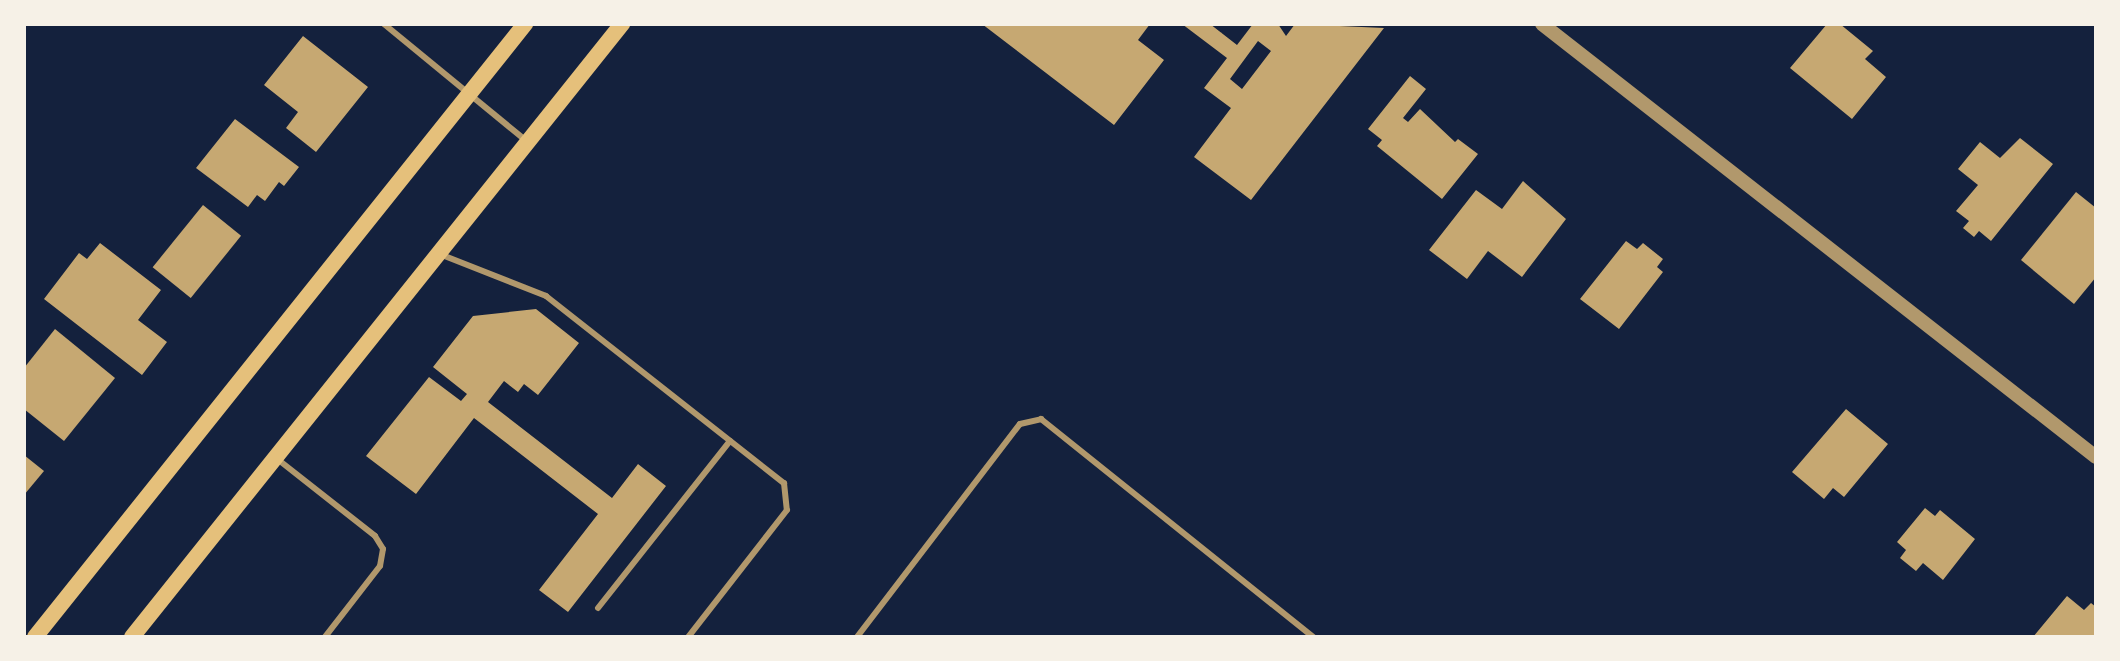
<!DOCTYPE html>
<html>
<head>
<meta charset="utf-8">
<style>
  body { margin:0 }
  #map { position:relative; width:2120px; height:661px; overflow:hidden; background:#14213d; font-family:Figtree,sans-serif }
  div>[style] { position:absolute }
  .building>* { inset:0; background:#c6a872; transform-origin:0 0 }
  .service>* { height:6px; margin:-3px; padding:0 3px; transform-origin:3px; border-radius:3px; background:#b1986c }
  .tertiary>* { height:14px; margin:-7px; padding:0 7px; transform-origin:7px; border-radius:7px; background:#b1986c }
  .secondary>* { height:16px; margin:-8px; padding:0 8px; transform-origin:8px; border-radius:8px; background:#e5c07b }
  span { translate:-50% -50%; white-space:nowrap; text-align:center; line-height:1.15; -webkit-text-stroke:6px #f6f1e7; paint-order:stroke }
  .frame { position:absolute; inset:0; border:26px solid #f6f1e7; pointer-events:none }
</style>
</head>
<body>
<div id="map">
  <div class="building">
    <i style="clip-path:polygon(982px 24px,1150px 24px,1138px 40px,1164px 60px,1114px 125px)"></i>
    <i style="clip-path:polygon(evenodd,1182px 24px,1210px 24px,1237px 45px,1253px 24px,1278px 24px,1286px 36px,1295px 24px,1384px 28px,1251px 200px,1194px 157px,1231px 108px,1204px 88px,1227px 58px,1182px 24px,1258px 41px,1271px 51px,1242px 89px,1230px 79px,1258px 41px)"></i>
    <i style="clip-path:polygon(1827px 24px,1840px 24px,1873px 51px,1865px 59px,1886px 77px,1852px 119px,1790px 68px)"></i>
    <i style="clip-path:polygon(303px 36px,368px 87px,316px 152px,286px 128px,298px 112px,264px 85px)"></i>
    <i style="clip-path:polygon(1410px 76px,1426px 89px,1403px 118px,1408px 122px,1420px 109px,1455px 142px,1458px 139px,1478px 154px,1442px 199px,1377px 146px,1382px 140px,1368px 129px)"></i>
    <i style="clip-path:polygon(235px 119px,299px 167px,284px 186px,279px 182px,265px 201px,257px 195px,248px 207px,196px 168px)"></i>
    <i style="clip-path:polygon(2020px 138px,2053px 164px,1991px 241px,1979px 231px,1974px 237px,1963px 228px,1969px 221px,1956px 211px,1978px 185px,1958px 169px,1980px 142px,2000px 158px)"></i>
    <i style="clip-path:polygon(1523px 181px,1566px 219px,1522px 277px,1488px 251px,1467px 279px,1429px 250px,1476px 190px,1502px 209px)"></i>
    <i style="clip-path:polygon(2076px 192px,2096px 208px,2096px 277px,2074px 304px,2021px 260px)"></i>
    <i style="left:203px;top:205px;width:49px;height:80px;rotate:39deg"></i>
    <i style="clip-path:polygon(1626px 241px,1637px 249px,1643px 243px,1663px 259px,1657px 267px,1663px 272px,1619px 329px,1580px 299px)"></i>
    <i style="clip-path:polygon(100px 243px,161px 290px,138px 320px,167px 342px,142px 375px,44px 299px,79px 253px,87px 259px)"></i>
    <i style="clip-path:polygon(536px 309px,579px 343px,538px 395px,524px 384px,518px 392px,504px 381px,488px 402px,612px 498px,638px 464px,666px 486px,568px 612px,539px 590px,598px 514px,474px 418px,416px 494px,366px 456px,429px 377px,461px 401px,467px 394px,433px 367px,473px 316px)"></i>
    <i style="clip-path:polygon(55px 329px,115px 378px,64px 441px,24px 409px,24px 368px)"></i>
    <i style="clip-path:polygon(1846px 409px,1888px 444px,1844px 497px,1833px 488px,1824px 499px,1792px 472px)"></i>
    <i style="clip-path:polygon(24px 455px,44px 471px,24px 495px)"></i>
    <i style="clip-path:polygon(1925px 508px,1935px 516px,1940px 510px,1975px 539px,1943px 580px,1923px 563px,1916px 571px,1900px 558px,1906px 550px,1897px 542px)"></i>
    <i style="clip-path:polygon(2067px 596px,2084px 610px,2091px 603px,2096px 607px,2096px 637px,2033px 637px)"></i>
  </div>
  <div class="service">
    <i style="left:384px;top:24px;width:183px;rotate:39.4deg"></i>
    <i style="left:442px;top:255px;width:112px;rotate:21.5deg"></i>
    <i style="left:546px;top:296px;width:303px;rotate:38.2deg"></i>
    <i style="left:784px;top:483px;width:27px;rotate:84deg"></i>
    <i style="left:787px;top:510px;width:161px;rotate:127.9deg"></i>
    <i style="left:276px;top:458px;width:126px;rotate:38.2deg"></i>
    <i style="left:375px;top:536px;width:15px;rotate:58deg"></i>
    <i style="left:383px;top:549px;width:17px;rotate:100deg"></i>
    <i style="left:380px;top:566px;width:90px;rotate:127.8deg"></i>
    <i style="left:598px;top:608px;width:213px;rotate:-51.7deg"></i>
    <i style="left:857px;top:637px;width:268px;rotate:-52.6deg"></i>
    <i style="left:1020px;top:424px;width:22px;rotate:-13deg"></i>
    <i style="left:1041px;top:419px;width:349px;rotate:38.7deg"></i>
  </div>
  <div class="tertiary">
    <i style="left:1542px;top:24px;width:703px;rotate:38.01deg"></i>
  </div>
  <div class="secondary">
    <i style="left:35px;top:637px;width:785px;rotate:-51.36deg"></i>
    <i style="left:132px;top:637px;width:785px;rotate:-51.36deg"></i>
  </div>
  <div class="frame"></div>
</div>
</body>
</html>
